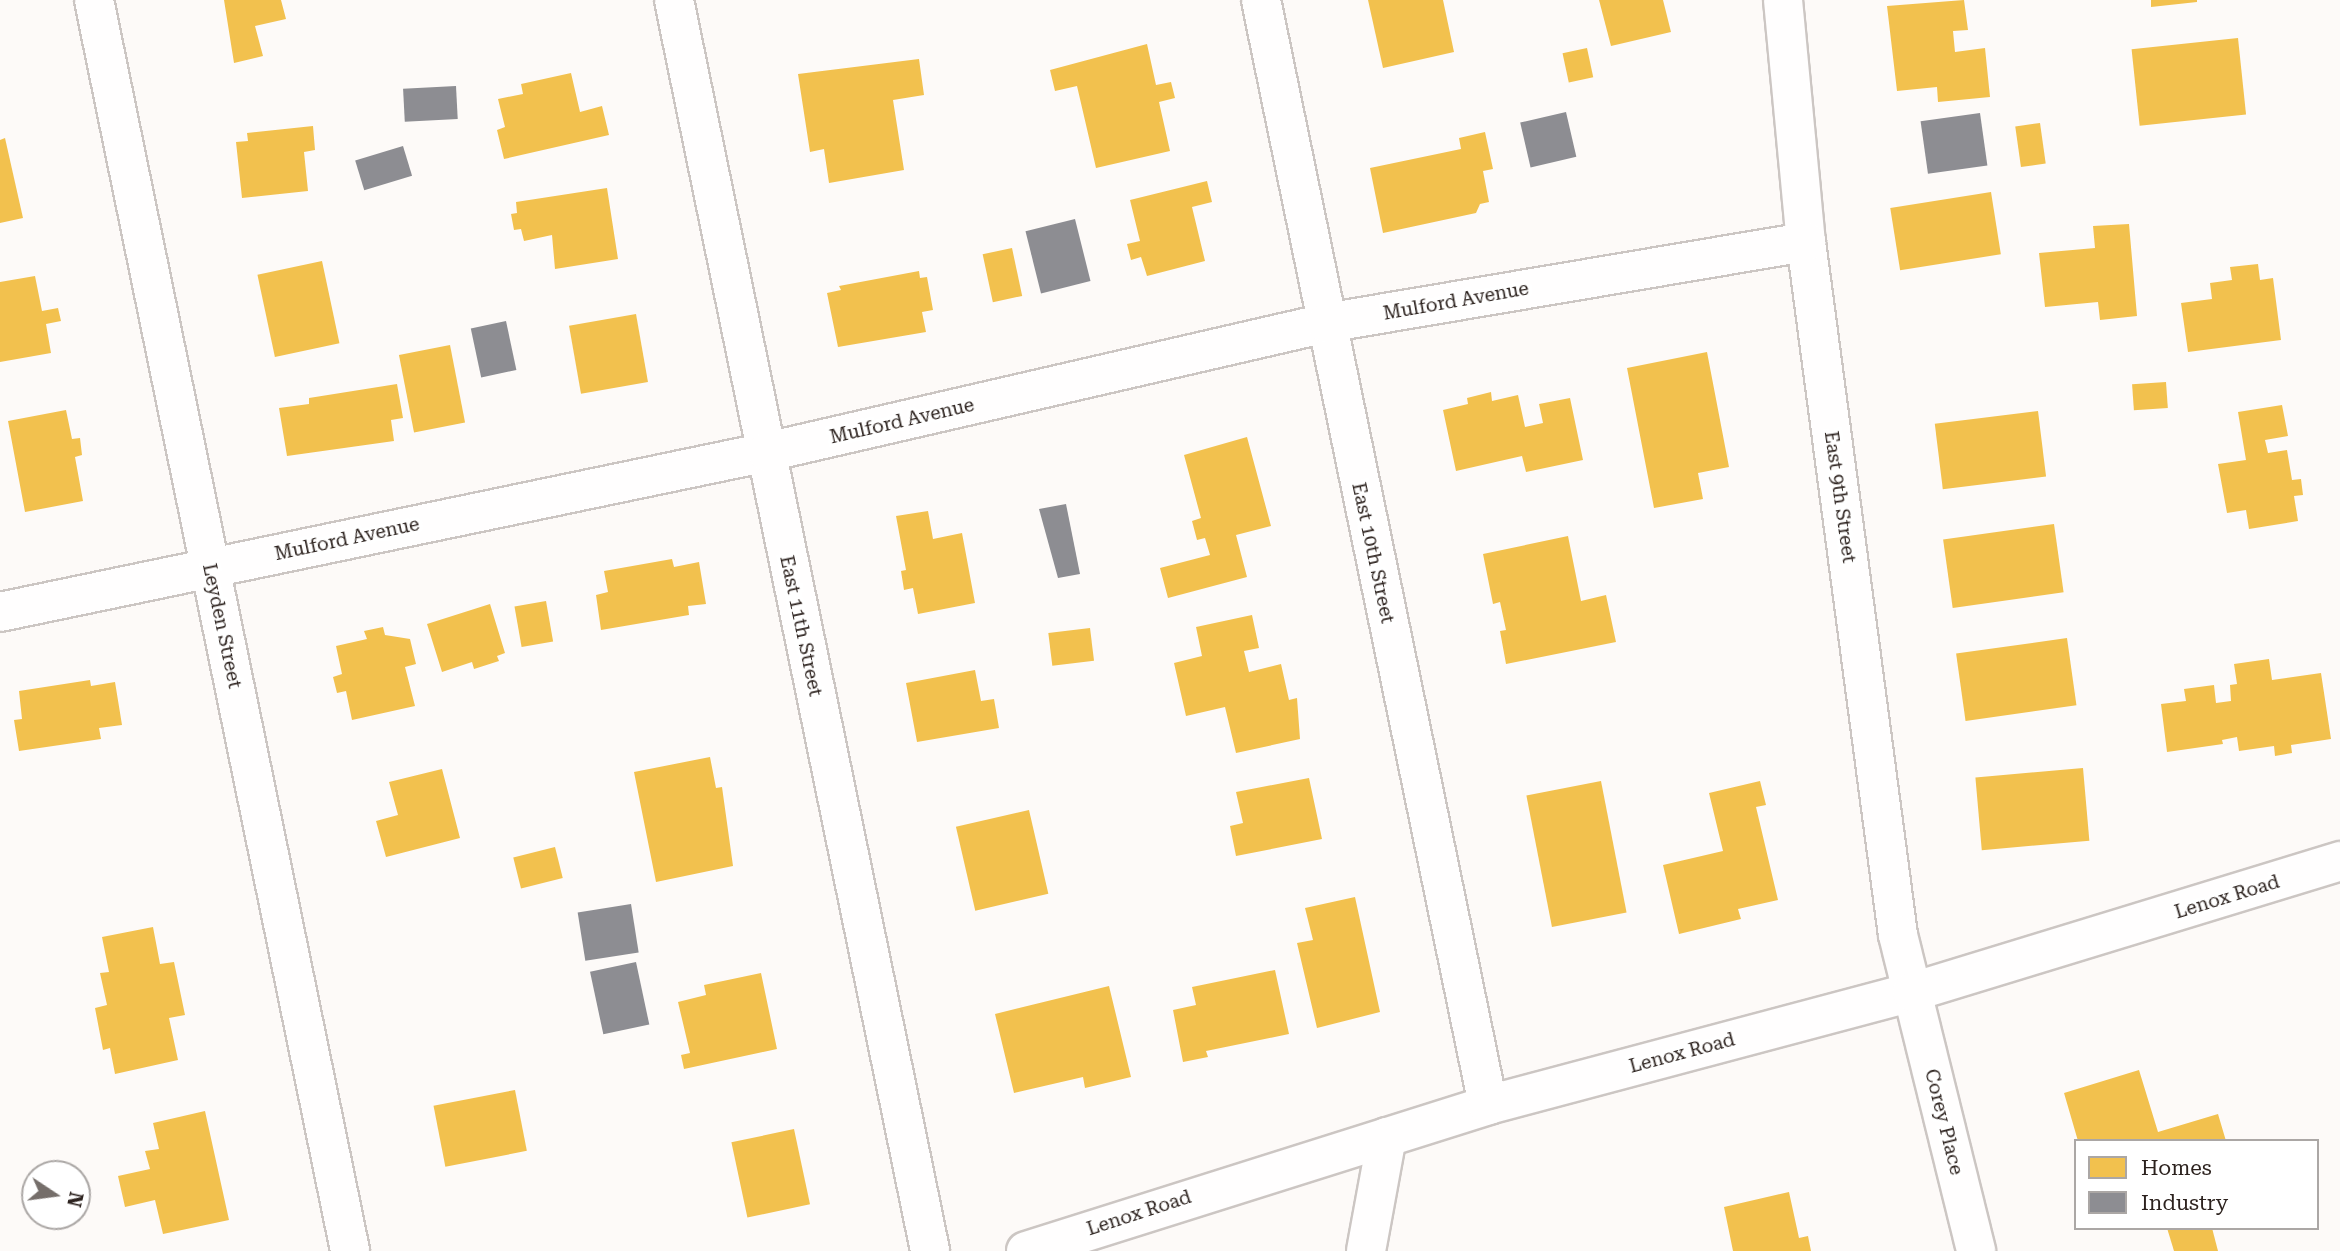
<!DOCTYPE html>
<html>
<head>
<meta charset="utf-8">
<style>
  body { margin:0 }
  #map { position:relative; width:2340px; height:1251px; overflow:hidden; background:#fdfaf8; font-family:"Roboto Serif",serif }
  div>[style] { position:absolute }
  .homes>* { inset:0; background:#f2c14e; transform-origin:0 0 }
  .industry>* { inset:0; background:#8d8d92; transform-origin:0 0 }
  .roads { filter:drop-shadow(2px 0 #ccc6c3) drop-shadow(-2px 0 #ccc6c3) drop-shadow(0 2px #ccc6c3) drop-shadow(0 -2px #ccc6c3) }
  .street>* { height:38px; margin:-19px; padding:0 19px; transform-origin:19px; border-radius:19px; background:#fffefe }
  .secondary>* { height:38px; margin:-19px; padding:0 19px; transform-origin:19px; border-radius:19px; background:#fffefe }
  span { translate:-50% -50%; white-space:nowrap; text-align:center; line-height:1.15; -webkit-text-stroke:7px #fff; paint-order:stroke }
  .street-label { font-size:19px; color:#2c221e }
  .legend { position:absolute; left:2074px; top:1139px; width:245px; height:91px; box-sizing:border-box; background:#fff; border:2px solid #aba7a5; margin:0; padding:9px 12px; list-style:none; font-size:21px; color:#2c221e }
  .legend li { display:flex; align-items:center; gap:14px; height:35px }
  .legend b { width:35px; border:2px solid #aba7a5 }
  .north { position:absolute; left:21px; top:1160px; width:70px; height:70px; box-sizing:border-box; background:#fff; border:2px solid #aba7a5; border-radius:50%; rotate:103deg; font-size:19px; font-weight:700; line-height:28px; text-align:center; color:#2c221e }
  .north::after { content:''; display:block; margin:auto; width:24px; height:32px; background:#756e6a; clip-path:polygon(50% 0,100% 100%,50% 72%,0 100%) }
</style>
</head>
<body>
<div id="map">
  <div class="homes">
    <i style="clip-path:polygon(224px 0,281px 0,286px 19px,255px 26px,263px 56px,234px 63px)"></i>
    <i style="clip-path:polygon(1368px 0,1443px 0,1454px 52px,1383px 68px)"></i>
    <i style="clip-path:polygon(1599px 0,1663px 0,1671px 32px,1611px 46px)"></i>
    <i style="clip-path:polygon(1964px 0,1968px 30px,1953px 31px,1955px 52px,1985px 48px,1990px 97px,1938px 102px,1937px 87px,1897px 91px,1887px 6px)"></i>
    <i style="clip-path:polygon(2151px 0,2197px 0,2197px 2px,2151px 7px)"></i>
    <i style="left:2238px;top:38px;width:77px;height:107px;rotate:84deg"></i>
    <i style="clip-path:polygon(1147px 44px,1156px 85px,1171px 82px,1175px 98px,1159px 102px,1170px 151px,1096px 168px,1077px 86px,1055px 91px,1050px 70px)"></i>
    <i style="left:1587px;top:48px;width:30px;height:25px;rotate:78deg"></i>
    <i style="clip-path:polygon(919px 59px,924px 95px,893px 100px,904px 170px,829px 183px,824px 149px,810px 152px,798px 74px)"></i>
    <i style="clip-path:polygon(571px 73px,580px 112px,602px 106px,609px 135px,504px 159px,497px 130px,505px 127px,498px 99px,523px 94px,521px 84px)"></i>
    <i style="left:2040px;top:123px;width:41px;height:25px;rotate:82deg"></i>
    <i style="clip-path:polygon(313px 126px,315px 150px,304px 152px,308px 191px,242px 198px,236px 142px,248px 141px,247px 133px)"></i>
    <i style="clip-path:polygon(1485px 132px,1493px 169px,1483px 171px,1489px 202px,1480px 204px,1476px 213px,1383px 233px,1370px 168px,1461px 149px,1459px 138px)"></i>
    <i style="clip-path:polygon(5px 138px,23px 218px,0 223px,0 140px)"></i>
    <i style="clip-path:polygon(1207px 181px,1212px 202px,1192px 207px,1205px 261px,1147px 276px,1141px 257px,1131px 260px,1127px 244px,1140px 241px,1130px 200px)"></i>
    <i style="clip-path:polygon(607px 188px,618px 259px,555px 269px,552px 235px,524px 241px,521px 229px,514px 230px,511px 214px,517px 213px,516px 202px)"></i>
    <i style="left:1991px;top:192px;width:63px;height:102px;rotate:81deg"></i>
    <i style="clip-path:polygon(2129px 224px,2137px 316px,2100px 320px,2098px 302px,2045px 307px,2039px 253px,2095px 248px,2093px 226px)"></i>
    <i style="left:1012px;top:248px;width:49px;height:30px;rotate:78deg"></i>
    <i style="left:322px;top:261px;width:84px;height:66px;rotate:78deg"></i>
    <i style="clip-path:polygon(2258px 264px,2260px 280px,2273px 278px,2281px 340px,2188px 352px,2181px 303px,2212px 299px,2210px 283px,2232px 280px,2230px 267px)"></i>
    <i style="clip-path:polygon(919px 271px,920px 278px,927px 277px,933px 310px,922px 312px,926px 332px,838px 347px,827px 293px,841px 290px,839px 286px)"></i>
    <i style="clip-path:polygon(35px 276px,42px 311px,58px 308px,61px 321px,46px 324px,51px 353px,0 362px,0 282px)"></i>
    <i style="left:636px;top:314px;width:69px;height:68px;rotate:80deg"></i>
    <i style="left:450px;top:345px;width:79px;height:52px;rotate:79deg"></i>
    <i style="clip-path:polygon(1707px 352px,1729px 467px,1698px 473px,1703px 499px,1654px 508px,1627px 368px)"></i>
    <i style="left:2166px;top:382px;width:26px;height:34px;rotate:86deg"></i>
    <i style="clip-path:polygon(397px 384px,403px 418px,391px 420px,394px 441px,287px 456px,279px 408px,309px 404px,309px 398px)"></i>
    <i style="clip-path:polygon(1491px 392px,1492px 401px,1518px 395px,1525px 427px,1543px 423px,1539px 404px,1570px 398px,1583px 460px,1526px 472px,1522px 456px,1456px 471px,1443px 410px,1468px 404px,1467px 398px)"></i>
    <i style="clip-path:polygon(2282px 405px,2288px 436px,2265px 440px,2268px 453px,2287px 450px,2292px 480px,2301px 479px,2303px 495px,2294px 496px,2298px 521px,2249px 529px,2246px 510px,2227px 513px,2218px 464px,2246px 460px,2238px 412px)"></i>
    <i style="clip-path:polygon(66px 410px,72px 439px,80px 438px,82px 455px,75px 457px,83px 501px,25px 512px,8px 421px)"></i>
    <i style="left:2038px;top:411px;width:66px;height:104px;rotate:83deg"></i>
    <i style="clip-path:polygon(1247px 437px,1271px 526px,1236px 535px,1247px 577px,1168px 598px,1160px 568px,1210px 555px,1205px 538px,1197px 540px,1192px 521px,1201px 518px,1184px 455px)"></i>
    <i style="clip-path:polygon(928px 511px,933px 539px,962px 533px,975px 603px,918px 614px,913px 588px,904px 590px,901px 571px,906px 570px,896px 516px)"></i>
    <i style="left:2054px;top:524px;width:69px;height:112px;rotate:82deg"></i>
    <i style="clip-path:polygon(1568px 536px,1581px 601px,1606px 595px,1616px 642px,1506px 664px,1500px 631px,1506px 630px,1500px 602px,1493px 604px,1483px 554px)"></i>
    <i style="clip-path:polygon(672px 559px,674px 567px,699px 562px,706px 604px,688px 606px,689px 615px,601px 630px,596px 595px,608px 592px,604px 571px)"></i>
    <i style="left:546px;top:601px;width:41px;height:32px;rotate:80deg"></i>
    <i style="clip-path:polygon(490px 604px,505px 653px,497px 656px,499px 661px,474px 669px,472px 662px,442px 672px,427px 624px)"></i>
    <i style="clip-path:polygon(1252px 615px,1259px 648px,1244px 651px,1249px 672px,1281px 664px,1289px 700px,1297px 698px,1300px 739px,1236px 753px,1225px 707px,1186px 716px,1174px 663px,1202px 656px,1196px 627px)"></i>
    <i style="clip-path:polygon(383px 627px,385px 635px,410px 639px,416px 664px,405px 667px,415px 706px,352px 720px,346px 691px,337px 693px,333px 677px,342px 674px,336px 646px,367px 639px,364px 631px)"></i>
    <i style="left:1090px;top:628px;width:33px;height:42px;rotate:83deg"></i>
    <i style="left:2067px;top:638px;width:68px;height:112px;rotate:82deg"></i>
    <i style="clip-path:polygon(2269px 659px,2272px 680px,2321px 673px,2331px 739px,2291px 745px,2292px 753px,2275px 756px,2274px 746px,2239px 751px,2237px 737px,2222px 740px,2223px 744px,2167px 752px,2161px 704px,2186px 701px,2184px 689px,2214px 685px,2216px 703px,2231px 701px,2230px 685px,2237px 684px,2234px 664px)"></i>
    <i style="clip-path:polygon(975px 670px,981px 701px,994px 699px,999px 728px,917px 742px,906px 683px)"></i>
    <i style="clip-path:polygon(90px 680px,91px 686px,115px 682px,122px 725px,99px 728px,101px 739px,19px 751px,14px 720px,22px 719px,19px 691px)"></i>
    <i style="clip-path:polygon(710px 757px,716px 788px,722px 787px,733px 866px,656px 882px,634px 772px)"></i>
    <i style="left:2083px;top:768px;width:73px;height:108px;rotate:85deg"></i>
    <i style="clip-path:polygon(442px 769px,460px 838px,386px 857px,376px 821px,398px 815px,389px 782px)"></i>
    <i style="clip-path:polygon(1309px 778px,1322px 839px,1236px 856px,1230px 826px,1243px 823px,1236px 792px)"></i>
    <i style="left:1601px;top:781px;width:134px;height:76px;rotate:79deg"></i>
    <i style="clip-path:polygon(1760px 781px,1766px 805px,1756px 807px,1778px 900px,1738px 909px,1741px 919px,1679px 934px,1663px 865px,1723px 851px,1709px 793px)"></i>
    <i style="left:1029px;top:810px;width:86px;height:75px;rotate:77deg"></i>
    <i style="left:555px;top:847px;width:32px;height:43px;rotate:76deg"></i>
    <i style="clip-path:polygon(1355px 897px,1380px 1012px,1317px 1028px,1297px 943px,1313px 940px,1305px 908px)"></i>
    <i style="clip-path:polygon(153px 927px,160px 964px,174px 962px,185px 1015px,169px 1018px,178px 1060px,115px 1074px,110px 1048px,103px 1050px,95px 1008px,107px 1005px,100px 973px,109px 972px,102px 937px)"></i>
    <i style="clip-path:polygon(1275px 970px,1289px 1034px,1206px 1051px,1208px 1057px,1183px 1062px,1173px 1010px,1196px 1005px,1192px 987px)"></i>
    <i style="clip-path:polygon(761px 973px,777px 1049px,684px 1069px,681px 1055px,690px 1053px,678px 1002px,706px 995px,704px 985px)"></i>
    <i style="clip-path:polygon(1109px 986px,1131px 1077px,1085px 1088px,1083px 1077px,1014px 1093px,995px 1014px)"></i>
    <i style="clip-path:polygon(2139px 1070px,2158px 1132px,2218px 1114px,2226px 1141px,2078px 1141px,2064px 1093px)"></i>
    <i style="left:515px;top:1090px;width:62px;height:83px;rotate:79deg"></i>
    <i style="clip-path:polygon(205px 1111px,229px 1220px,163px 1234px,155px 1200px,125px 1207px,118px 1176px,150px 1169px,145px 1151px,159px 1149px,153px 1123px)"></i>
    <i style="left:794px;top:1129px;width:77px;height:64px;rotate:78deg"></i>
    <i style="clip-path:polygon(1789px 1192px,1799px 1238px,1808px 1236px,1811px 1251px,1733px 1251px,1724px 1207px)"></i>
    <i style="clip-path:polygon(2167px 1228px,2212px 1228px,2218px 1251px,2174px 1251px)"></i>
  </div>
  <div class="industry">
    <i style="left:456px;top:86px;width:33px;height:53px;rotate:87deg"></i>
    <i style="left:1566px;top:112px;width:46px;height:47px;rotate:77deg"></i>
    <i style="left:1980px;top:113px;width:53px;height:60px;rotate:82deg"></i>
    <i style="left:403px;top:146px;width:31px;height:50px;rotate:73deg"></i>
    <i style="left:1075px;top:219px;width:64px;height:51px;rotate:76deg"></i>
    <i style="left:506px;top:321px;width:50px;height:36px;rotate:78deg"></i>
    <i style="clip-path:polygon(1066px 504px,1080px 574px,1058px 578px,1039px 509px)"></i>
    <i style="left:631px;top:904px;width:49px;height:54px;rotate:81deg"></i>
    <i style="left:636px;top:962px;width:64px;height:47px;rotate:78deg"></i>
  </div>
  <div class="roads">
    <div class="street">
      <i style="left:94px;top:0;width:1277px;rotate:78.43deg"></i>
      <i style="left:674px;top:0;width:1277px;rotate:78.43deg"></i>
      <i style="left:1261px;top:0;width:1128px;rotate:78.39deg"></i>
      <i style="left:1783px;top:0;width:243px;rotate:84.6deg"></i>
      <i style="left:1806px;top:242px;width:699px;rotate:82.44deg"></i>
      <i style="left:1898px;top:935px;width:325px;rotate:76.1deg"></i>
      <i style="left:0;top:612px;width:784px;rotate:-11.78deg"></i>
      <i style="left:767px;top:452px;width:574px;rotate:-12.99deg"></i>
      <i style="left:1326px;top:323px;width:487px;rotate:-9.6deg"></i>
    </div>
    <div class="secondary">
      <i style="left:1026px;top:1251px;width:485px;rotate:-17.5deg"></i>
      <i style="left:1488px;top:1105px;width:439px;rotate:-14.9deg"></i>
      <i style="left:1912px;top:992px;width:448px;rotate:-17deg"></i>
      <i style="left:1366px;top:1251px;width:116px;rotate:-79.6deg"></i>
    </div>
  </div>
  <div class="street-label">
    <span style="left:1456px;top:301px;rotate:-10deg">Mulford Avenue</span>
    <span style="left:902px;top:421px;rotate:-13deg">Mulford Avenue</span>
    <span style="left:1840px;top:497px;rotate:82deg">East 9th Street</span>
    <span style="left:347px;top:539px;rotate:-12deg">Mulford Avenue</span>
    <span style="left:1373px;top:553px;rotate:78deg">East 10th Street</span>
    <span style="left:222px;top:626px;rotate:78deg">Leyden Street</span>
    <span style="left:801px;top:626px;rotate:78deg">East 11th Street</span>
    <span style="left:2227px;top:897px;rotate:-17deg">Lenox Road</span>
    <span style="left:1682px;top:1053px;rotate:-15deg">Lenox Road</span>
    <span style="left:1944px;top:1122px;rotate:76deg">Corey Place</span>
    <span style="left:1139px;top:1213px;rotate:-18deg">Lenox Road</span>
  </div>
  <ul class="legend">
  <li><b style="height:19px;background:#f2c14e"></b>Homes</li>
  <li><b style="height:19px;background:#8d8d92"></b>Industry</li>
  </ul>
  <div class="north">N</div>
</div>
</body>
</html>
